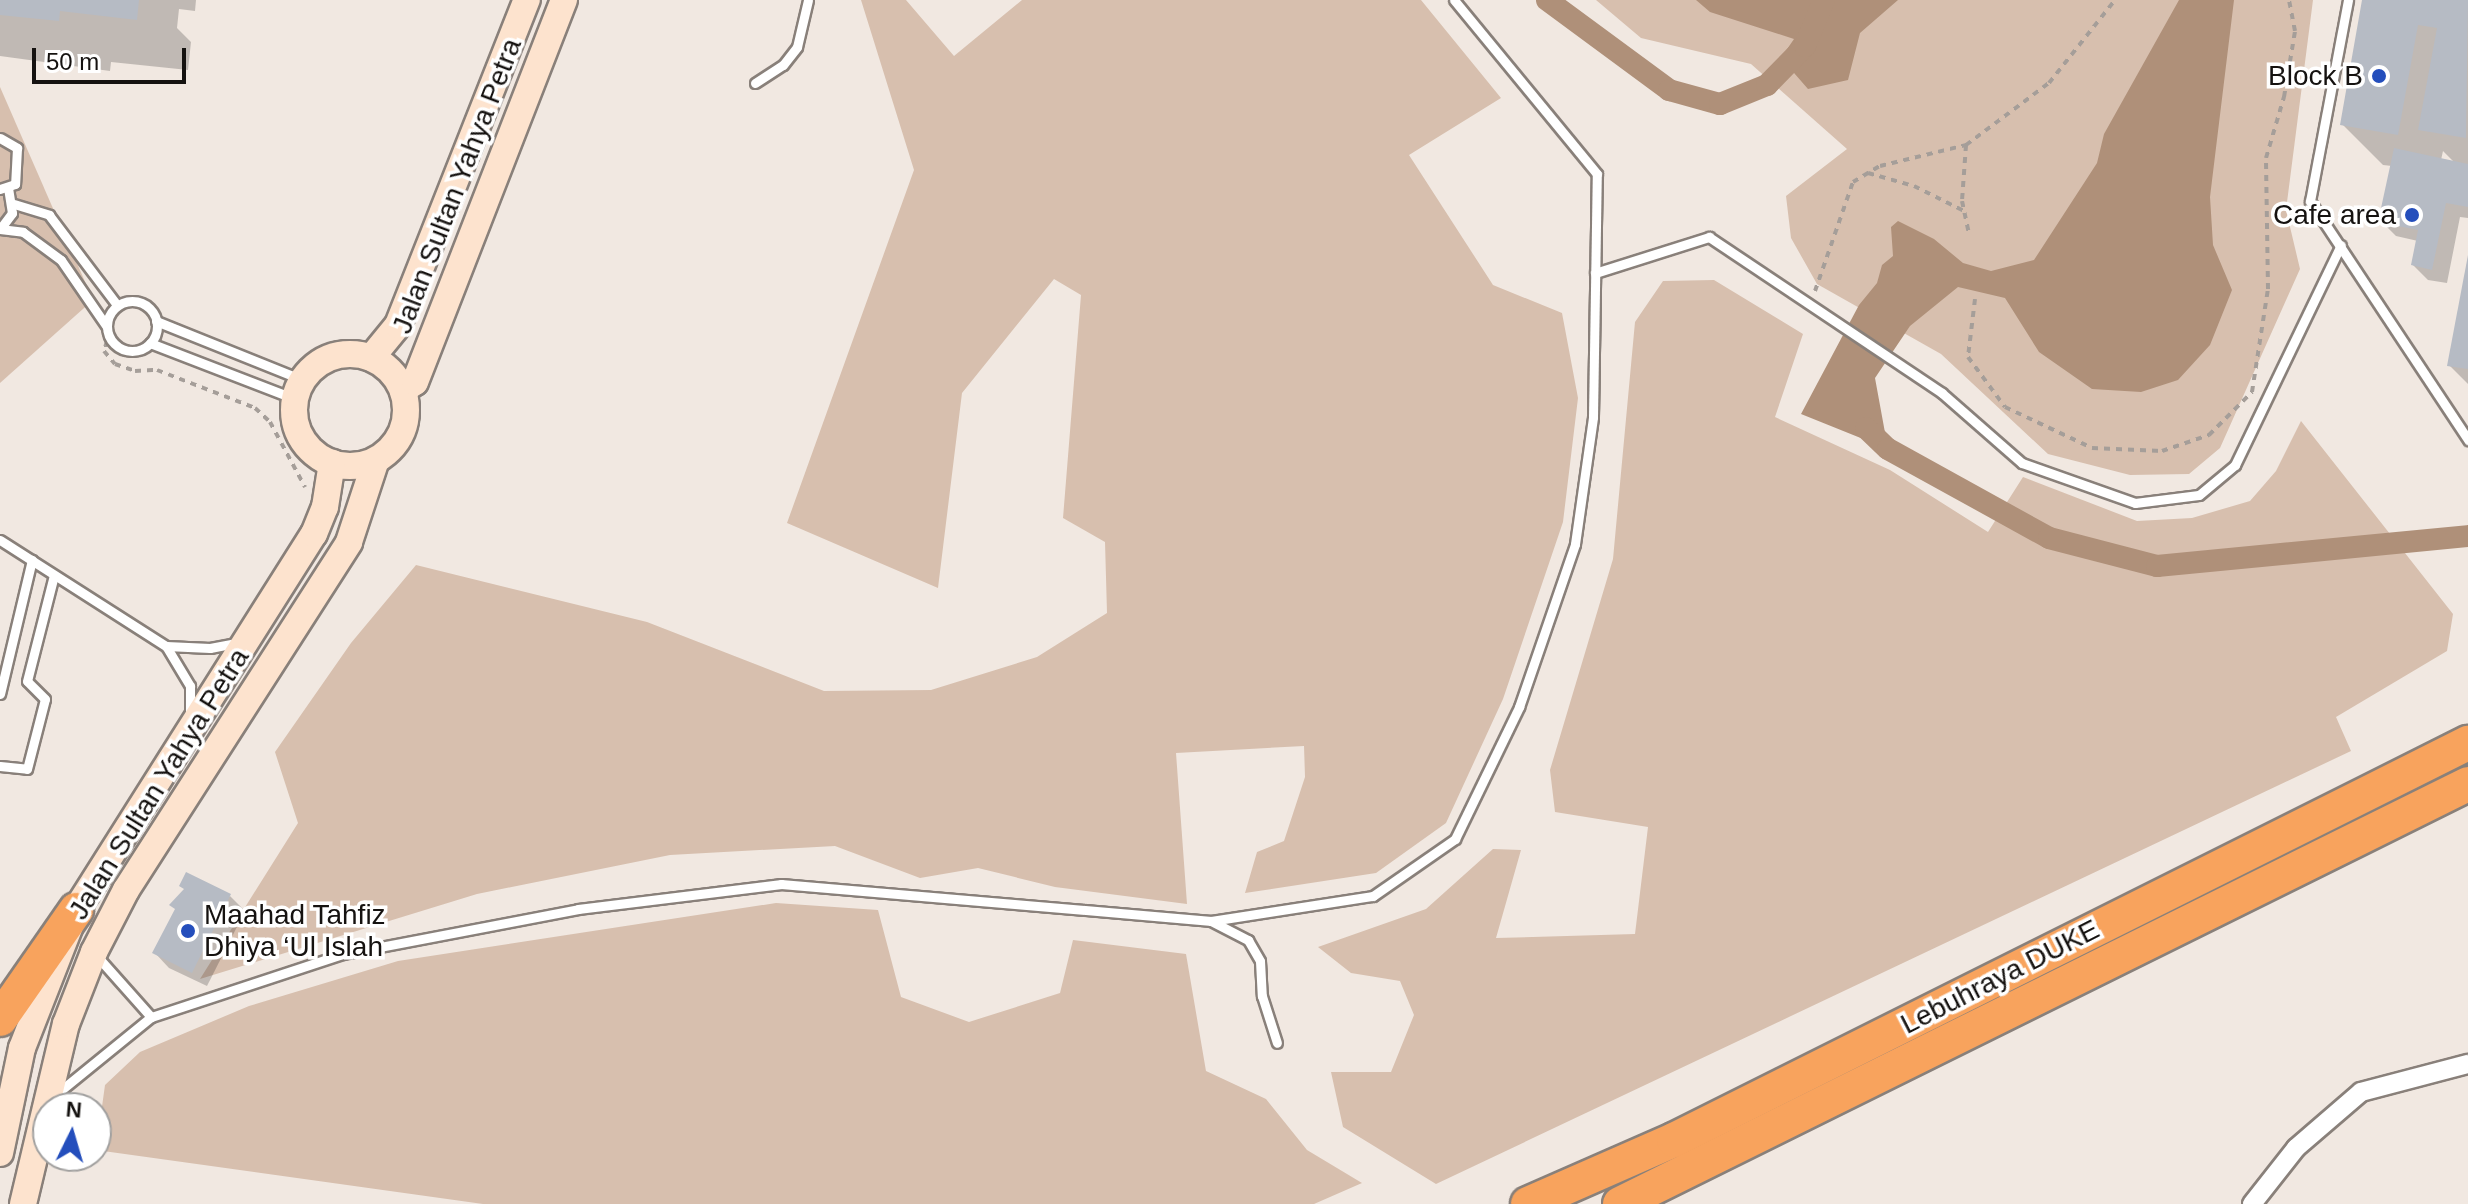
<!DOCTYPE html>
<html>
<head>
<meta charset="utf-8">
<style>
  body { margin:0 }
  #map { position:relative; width:2468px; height:1204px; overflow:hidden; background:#f1e8e1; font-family:Helvetica,sans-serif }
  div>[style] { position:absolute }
  .green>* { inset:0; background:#d7bfae }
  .water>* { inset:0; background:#af9079 }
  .shadow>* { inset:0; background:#0003 }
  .canal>* { height:22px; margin:-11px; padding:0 11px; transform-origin:11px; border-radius:11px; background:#af9079 }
  .building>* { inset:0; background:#b6bbc4 }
  .path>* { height:4px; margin-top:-2px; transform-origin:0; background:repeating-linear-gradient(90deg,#a59e99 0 6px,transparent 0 12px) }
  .roads { filter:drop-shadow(2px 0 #89807a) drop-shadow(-2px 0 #89807a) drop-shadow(0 2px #89807a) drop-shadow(0 -2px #89807a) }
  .lane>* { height:9px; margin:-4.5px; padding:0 4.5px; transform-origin:4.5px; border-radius:4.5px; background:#fff }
  .lane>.ring { margin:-4.5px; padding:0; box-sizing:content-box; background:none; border:9px solid #fff; border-radius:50% }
  .street>* { height:18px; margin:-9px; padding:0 9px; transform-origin:9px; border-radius:9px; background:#fff }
  .secondary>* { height:26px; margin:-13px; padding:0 13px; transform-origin:13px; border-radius:13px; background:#fde3ce }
  .secondary>.ring { margin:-13px; padding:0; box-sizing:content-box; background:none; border:26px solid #fde3ce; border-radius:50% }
  .highway>* { height:34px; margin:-17px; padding:0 17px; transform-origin:17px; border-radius:17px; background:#f8a35d }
  .dots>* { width:22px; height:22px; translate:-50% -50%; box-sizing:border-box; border:4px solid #fff; border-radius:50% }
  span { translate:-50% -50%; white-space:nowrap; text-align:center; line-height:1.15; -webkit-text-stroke:7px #fff; paint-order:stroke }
  .poi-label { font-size:28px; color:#151210 }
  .right { translate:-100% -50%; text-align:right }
  .left { translate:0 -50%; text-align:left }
  .street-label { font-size:28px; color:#151210 }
  .north { position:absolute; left:32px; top:1092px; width:80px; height:80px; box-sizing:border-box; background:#fff; border:2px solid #a1a09f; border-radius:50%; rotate:5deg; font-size:22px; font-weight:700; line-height:32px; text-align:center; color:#151210 }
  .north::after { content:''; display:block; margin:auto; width:28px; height:36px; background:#244ebc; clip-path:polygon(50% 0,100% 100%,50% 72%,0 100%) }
  .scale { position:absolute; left:32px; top:48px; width:154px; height:36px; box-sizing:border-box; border:4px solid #151210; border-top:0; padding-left:10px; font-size:24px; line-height:28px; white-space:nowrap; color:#151210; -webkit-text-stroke:6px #fff; paint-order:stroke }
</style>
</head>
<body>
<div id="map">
  <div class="green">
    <i style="clip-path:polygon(861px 0,906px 0,954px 56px,1022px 0,1421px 0,1501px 98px,1409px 155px,1493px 285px,1562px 313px,1578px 398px,1563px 522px,1503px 699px,1446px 823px,1376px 873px,1245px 893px,1257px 852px,1284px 841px,1305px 777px,1304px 746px,1176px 753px,1187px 904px,1055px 887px,978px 868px,920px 878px,835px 846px,670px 855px,477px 894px,200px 979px,298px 823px,275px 752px,351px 643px,416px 565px,647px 622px,824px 691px,931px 690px,1037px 657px,1107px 613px,1105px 542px,1063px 518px,1081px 295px,1054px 279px,962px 393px,938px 588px,787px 523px,914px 170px)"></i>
    <i style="clip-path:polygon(1596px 0,2313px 0,2286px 210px,2300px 269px,2220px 448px,2189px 474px,2130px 475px,2048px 454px,1941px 354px,1817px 284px,1791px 238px,1786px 196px,1847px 149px,1751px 64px,1641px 38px)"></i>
    <i style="clip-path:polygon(0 87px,93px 300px,0 383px)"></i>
    <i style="clip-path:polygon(1714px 280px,1803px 334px,1775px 417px,1890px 470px,1988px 532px,2023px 477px,2137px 521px,2192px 518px,2250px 501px,2276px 471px,2301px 421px,2453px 614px,2447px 651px,2336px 717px,2351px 751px,1436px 1184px,1343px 1127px,1331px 1072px,1391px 1072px,1414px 1015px,1400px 981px,1351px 973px,1318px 947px,1426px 909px,1493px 849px,1521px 850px,1496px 938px,1635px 934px,1648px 827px,1555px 812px,1550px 770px,1613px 559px,1635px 322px,1663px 281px)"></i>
    <i style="clip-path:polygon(776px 903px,878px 910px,901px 997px,969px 1022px,1060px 993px,1073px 940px,1186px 954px,1206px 1071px,1266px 1099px,1307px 1150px,1362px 1183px,1314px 1204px,483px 1204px,96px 1150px,105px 1085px,140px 1052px,249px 1006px,398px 961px)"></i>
  </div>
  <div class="water">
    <i style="clip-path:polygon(1696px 0,1898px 0,1860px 33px,1848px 80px,1808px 89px,1781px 58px,1794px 39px,1710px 12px)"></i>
    <i style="clip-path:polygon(2179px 0,2234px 0,2210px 197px,2213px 245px,2232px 290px,2210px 345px,2178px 380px,2141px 392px,2092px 389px,2039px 352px,2005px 298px,1958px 287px,1910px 326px,1875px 378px,1888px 449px,1801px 414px,1859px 305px,1877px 283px,1882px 265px,1893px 256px,1891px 227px,1898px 221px,1934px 239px,1963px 263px,1991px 271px,2034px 260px,2097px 163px,2104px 134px)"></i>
  </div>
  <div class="shadow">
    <i style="clip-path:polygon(0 0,196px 0,195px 11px,179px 9px,177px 28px,191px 42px,188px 70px,111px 62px,110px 71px,0 56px)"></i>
    <i style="clip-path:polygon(evenodd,2364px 0,2468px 0,2468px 218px,2460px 217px,2447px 283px,2428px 280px,2413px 265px,2418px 241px,2396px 236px,2381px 221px,2392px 166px,2383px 165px,2342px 124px,2364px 0,2443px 151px,2455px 163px,2441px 160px,2443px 151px)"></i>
    <i style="clip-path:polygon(2468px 258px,2468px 384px,2449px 365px)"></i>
    <i style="clip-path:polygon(230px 896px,245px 911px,207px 986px,169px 968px,155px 953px)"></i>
  </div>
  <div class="canal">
    <i style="left:1547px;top:0;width:152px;rotate:36.4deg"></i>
    <i style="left:1669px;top:90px;width:53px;rotate:15.4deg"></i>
    <i style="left:1720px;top:104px;width:51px;rotate:-22deg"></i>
    <i style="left:1767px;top:85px;width:54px;rotate:-45.7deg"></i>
    <i style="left:1805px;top:46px;width:50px;rotate:-67.6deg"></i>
    <i style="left:1866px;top:428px;width:30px;rotate:44deg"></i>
    <i style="left:1888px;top:449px;width:184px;rotate:28.9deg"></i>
    <i style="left:2049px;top:538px;width:112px;rotate:14.5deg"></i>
    <i style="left:2157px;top:566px;width:312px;rotate:-5.5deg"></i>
  </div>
  <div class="building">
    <i style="clip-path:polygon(0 0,139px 0,137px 20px,60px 11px,59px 21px,0 15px)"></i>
    <i style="clip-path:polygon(2362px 0,2468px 0,2466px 138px,2418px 130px,2437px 28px,2418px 25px,2398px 135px,2340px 125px)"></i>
    <i style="clip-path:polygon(2394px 148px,2468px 164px,2468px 207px,2446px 203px,2432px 270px,2411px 265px,2418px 230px,2378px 222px)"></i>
    <i style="clip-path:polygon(2468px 255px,2468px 369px,2447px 366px)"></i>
    <i style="clip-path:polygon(186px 872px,231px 894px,192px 973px,152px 953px,175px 909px,169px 905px,184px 889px,179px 886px)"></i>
  </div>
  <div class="path">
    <i style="left:1966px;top:145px;width:56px;rotate:94.1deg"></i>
    <i style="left:1962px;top:201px;width:33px;rotate:78deg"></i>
    <i style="left:1868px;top:173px;width:48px;rotate:15.8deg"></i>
    <i style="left:1914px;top:186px;width:56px;rotate:26.6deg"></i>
    <i style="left:1815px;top:291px;width:115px;rotate:-70.8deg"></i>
    <i style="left:1853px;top:182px;width:31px;rotate:-31deg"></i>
    <i style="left:1880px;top:166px;width:89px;rotate:-13.7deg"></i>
    <i style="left:1966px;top:145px;width:104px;rotate:-36.8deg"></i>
    <i style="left:2049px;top:83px;width:106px;rotate:-51.5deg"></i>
    <i style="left:1975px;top:299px;width:58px;rotate:96.9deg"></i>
    <i style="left:1968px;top:357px;width:62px;rotate:53.5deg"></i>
    <i style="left:2005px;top:407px;width:96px;rotate:25.2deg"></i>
    <i style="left:2092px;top:448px;width:70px;rotate:2.5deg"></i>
    <i style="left:2162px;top:451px;width:50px;rotate:-18.8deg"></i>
    <i style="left:2209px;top:435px;width:61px;rotate:-45deg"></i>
    <i style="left:2252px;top:392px;width:104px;rotate:-81.2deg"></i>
    <i style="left:2268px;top:289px;width:131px;rotate:-90.9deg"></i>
    <i style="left:2266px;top:158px;width:64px;rotate:-73.6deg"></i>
    <i style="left:2284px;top:97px;width:67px;rotate:-80.5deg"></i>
    <i style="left:2295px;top:31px;width:32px;rotate:-101deg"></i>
    <i style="left:107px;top:341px;width:10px;rotate:107deg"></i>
    <i style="left:104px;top:351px;width:17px;rotate:50deg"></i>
    <i style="left:115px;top:364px;width:21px;rotate:19deg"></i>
    <i style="left:135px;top:371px;width:22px;rotate:-3deg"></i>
    <i style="left:157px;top:370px;width:105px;rotate:21.2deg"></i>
    <i style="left:255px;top:408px;width:21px;rotate:43deg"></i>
    <i style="left:270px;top:422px;width:74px;rotate:61.7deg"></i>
  </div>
  <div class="roads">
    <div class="lane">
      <i style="left:2348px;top:0;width:205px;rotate:100.7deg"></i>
      <i style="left:2310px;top:201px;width:287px;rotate:56.5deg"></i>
      <i style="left:755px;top:83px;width:33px;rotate:-33deg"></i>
      <i style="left:783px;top:65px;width:23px;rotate:-52deg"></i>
      <i style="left:797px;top:47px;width:48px;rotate:-76.8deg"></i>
      <i style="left:0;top:138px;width:20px;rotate:30deg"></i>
      <i style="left:17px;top:148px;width:36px;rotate:93deg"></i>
      <i style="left:15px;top:184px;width:16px;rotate:162deg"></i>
      <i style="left:14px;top:204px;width:37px;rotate:17deg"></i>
      <i style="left:49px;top:215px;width:113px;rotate:52.9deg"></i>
      <i style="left:0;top:229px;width:23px;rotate:7deg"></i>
      <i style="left:23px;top:232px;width:47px;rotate:36.4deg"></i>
      <i style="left:61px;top:260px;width:81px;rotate:55.5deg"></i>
      <i style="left:0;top:229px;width:20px;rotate:-53deg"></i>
      <i style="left:12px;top:213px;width:24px;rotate:-99deg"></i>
      <i style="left:1595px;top:273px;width:120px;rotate:-17.5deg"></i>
      <i style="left:1709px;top:237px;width:280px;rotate:33.8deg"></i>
      <i style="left:1942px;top:393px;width:106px;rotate:41.2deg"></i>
      <i style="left:2022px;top:463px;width:120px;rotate:19.5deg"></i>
      <i style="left:2135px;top:503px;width:64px;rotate:-7.1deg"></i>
      <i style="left:2199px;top:495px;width:47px;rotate:-39.8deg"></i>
      <i style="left:2235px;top:465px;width:244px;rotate:-64.3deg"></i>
      <i class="ring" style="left:107px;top:301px;width:41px;height:41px"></i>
      <i style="left:156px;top:321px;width:158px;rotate:21.9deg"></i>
      <i style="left:150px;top:343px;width:155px;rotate:21.1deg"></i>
      <i style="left:0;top:540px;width:197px;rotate:32.6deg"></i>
      <i style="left:166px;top:646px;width:44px;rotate:2.6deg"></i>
      <i style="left:210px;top:648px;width:31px;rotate:-11deg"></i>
      <i style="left:166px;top:646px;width:47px;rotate:59deg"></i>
      <i style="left:190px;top:686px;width:32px;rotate:90deg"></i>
      <i style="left:0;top:694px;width:138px;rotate:-76.6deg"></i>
      <i style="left:0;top:766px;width:27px;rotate:6deg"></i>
      <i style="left:27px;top:769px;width:72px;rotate:-75.6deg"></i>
      <i style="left:45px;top:699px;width:25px;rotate:-135deg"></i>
      <i style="left:27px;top:681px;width:109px;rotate:-75.7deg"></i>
      <i style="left:1211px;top:921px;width:42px;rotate:27.2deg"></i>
      <i style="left:1248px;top:940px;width:24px;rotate:60deg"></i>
      <i style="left:1260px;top:961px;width:35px;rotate:87deg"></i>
      <i style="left:1262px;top:996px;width:49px;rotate:72.3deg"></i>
      <i style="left:96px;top:955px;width:83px;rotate:48.4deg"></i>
      <i style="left:55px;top:1095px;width:124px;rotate:-39.1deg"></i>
      <i style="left:151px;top:1017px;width:202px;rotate:-18.2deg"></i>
      <i style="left:343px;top:954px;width:239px;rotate:-10.8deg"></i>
      <i style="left:578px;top:909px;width:205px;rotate:-7deg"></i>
      <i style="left:781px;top:884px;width:432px;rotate:4.9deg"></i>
      <i style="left:1211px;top:921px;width:164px;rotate:-8.8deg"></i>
      <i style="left:1373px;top:896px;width:100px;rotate:-34.8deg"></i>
      <i style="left:1455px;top:839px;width:147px;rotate:-64.1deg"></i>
      <i style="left:1519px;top:707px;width:172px;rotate:-71deg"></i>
      <i style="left:1575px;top:544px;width:128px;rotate:-81.9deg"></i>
      <i style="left:1593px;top:417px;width:243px;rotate:-89.1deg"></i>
      <i style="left:1597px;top:174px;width:225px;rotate:-129.4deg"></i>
    </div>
    <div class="street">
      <i style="left:2252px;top:1204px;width:71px;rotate:-51.8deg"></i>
      <i style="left:2296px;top:1148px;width:86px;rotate:-40.7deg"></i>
      <i style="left:2361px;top:1092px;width:111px;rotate:-14.7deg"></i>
    </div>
    <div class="secondary">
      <i class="ring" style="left:294px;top:354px;width:86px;height:86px"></i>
      <i style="left:371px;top:358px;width:43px;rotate:-50.7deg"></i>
      <i style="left:398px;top:325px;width:350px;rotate:-68.4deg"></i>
      <i style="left:403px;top:390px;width:14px;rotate:-34deg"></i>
      <i style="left:415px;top:382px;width:410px;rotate:-68.7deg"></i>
      <i style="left:0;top:1153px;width:107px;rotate:-78.2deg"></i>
      <i style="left:22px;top:1048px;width:148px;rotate:-68.6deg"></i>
      <i style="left:76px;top:910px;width:445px;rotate:-57.7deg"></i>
      <i style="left:314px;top:534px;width:29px;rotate:-68deg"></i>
      <i style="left:325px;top:507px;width:45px;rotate:-81deg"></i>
      <i style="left:23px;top:1204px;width:185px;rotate:-76.6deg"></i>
      <i style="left:66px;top:1024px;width:77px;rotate:-68.7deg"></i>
      <i style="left:94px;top:952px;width:70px;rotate:-62.7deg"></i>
      <i style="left:126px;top:890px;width:413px;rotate:-57.3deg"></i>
      <i style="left:349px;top:542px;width:86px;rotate:-71.8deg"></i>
    </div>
    <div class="highway">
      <i style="left:0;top:1019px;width:133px;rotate:-55.1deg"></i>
      <i style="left:1528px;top:1204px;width:159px;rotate:-23.7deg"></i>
      <i style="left:1674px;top:1140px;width:888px;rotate:-26.57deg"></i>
      <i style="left:1620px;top:1204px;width:946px;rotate:-26.35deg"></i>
    </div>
  </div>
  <div class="dots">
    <i style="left:2379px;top:76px;background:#244ebc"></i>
    <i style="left:2412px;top:215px;background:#244ebc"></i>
    <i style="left:188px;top:931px;background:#244ebc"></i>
  </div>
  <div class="poi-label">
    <span class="right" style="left:2363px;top:76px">Block B</span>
    <span class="right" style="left:2396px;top:215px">Cafe area</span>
    <span class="left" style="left:204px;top:931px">Maahad Tahfiz<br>Dhiya ‘Ul Islah</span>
  </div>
  <div class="street-label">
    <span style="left:457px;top:186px;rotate:-69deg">Jalan Sultan Yahya Petra</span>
    <span style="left:159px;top:784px;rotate:-58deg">Jalan Sultan Yahya Petra</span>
    <span style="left:2000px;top:977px;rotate:-27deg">Lebuhraya DUKE</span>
  </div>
  <div class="north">N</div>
  <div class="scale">50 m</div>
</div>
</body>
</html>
